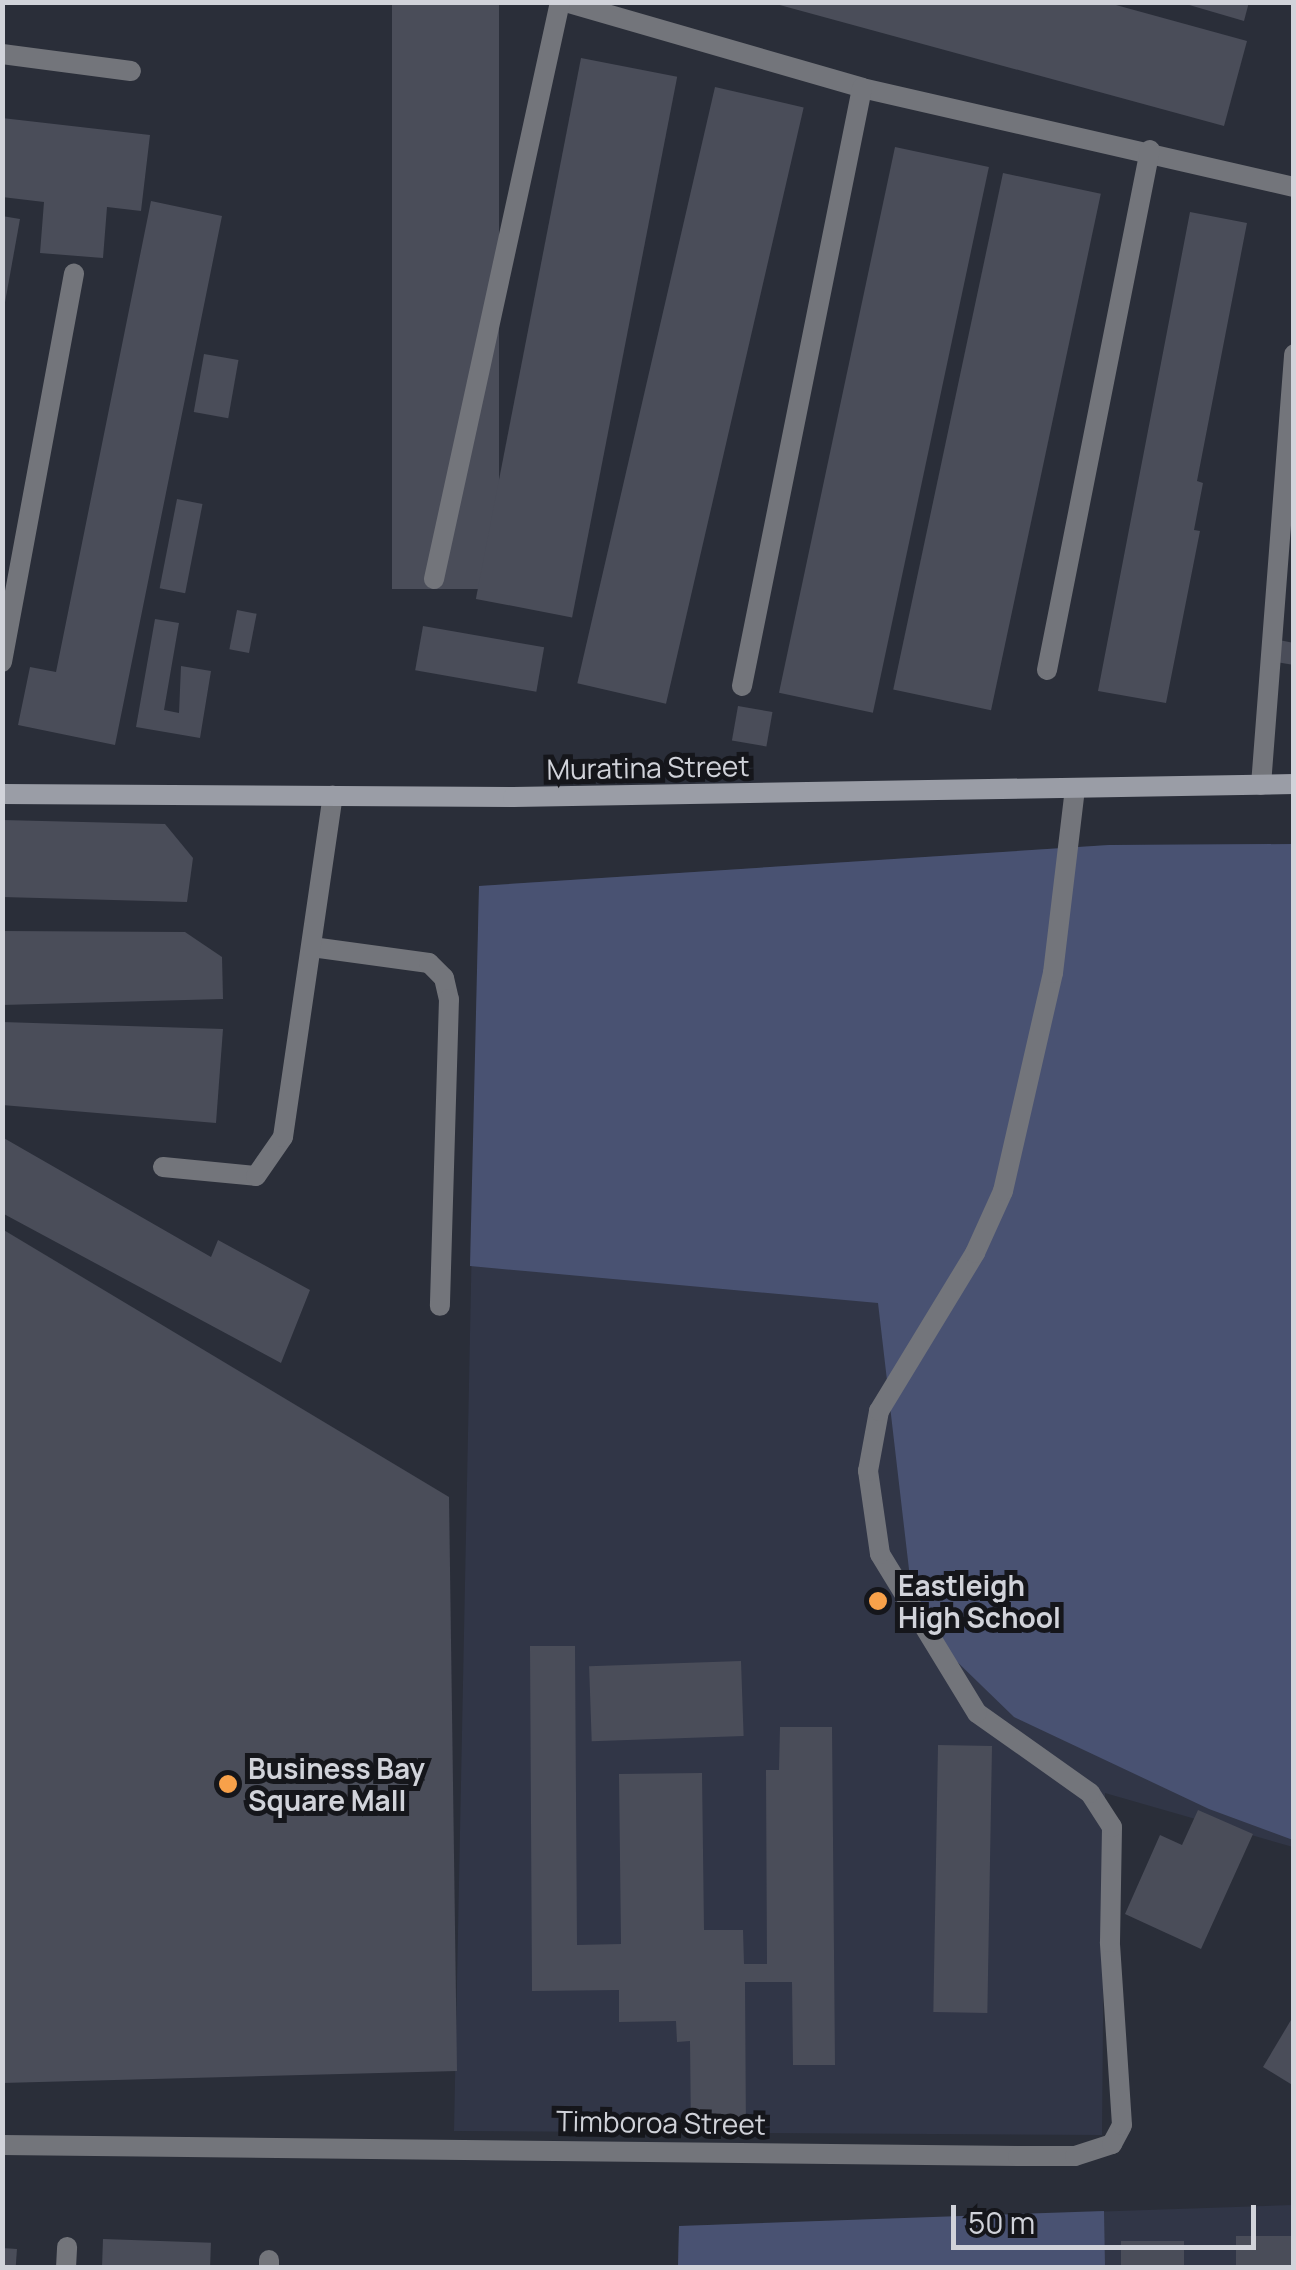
<!DOCTYPE html>
<html>
<head>
<meta charset="utf-8">
<style>
  body { margin:0 }
  #map { position:relative; width:1296px; height:2270px; overflow:hidden; background:#2a2e39; font-family:Manrope,sans-serif }
  div>[style] { position:absolute }
  .built>* { inset:0; background:#313647 }
  .green>* { inset:0; background:#495272 }
  .building>* { inset:0; background:#4a4d59; transform-origin:0 0 }
  .service>* { height:20px; margin:-10px; padding:0 10px; transform-origin:10px; border-radius:10px; background:#73757b }
  .minor>* { height:20px; margin:-10px; padding:0 10px; transform-origin:10px; border-radius:10px; background:#73757b }
  .secondary>* { height:20px; margin:-10px; padding:0 10px; transform-origin:10px; border-radius:10px; background:#9a9da6 }
  .dots>* { width:28px; height:28px; translate:-50% -50%; box-sizing:border-box; border:5px solid #15161b; border-radius:50% }
  span { translate:-50% -50%; white-space:nowrap; text-align:center; line-height:1.15; -webkit-text-stroke:10px #15161b; paint-order:stroke }
  .street-label { font-size:28px; color:#d1d3da }
  .poi-label { font-size:28px; color:#d1d3da; font-weight:700 }
  .left { translate:0 -50%; text-align:left }
  .frame { position:absolute; inset:0; border:5px solid #d1d3da; pointer-events:none }
  .scale { position:absolute; left:951px; top:2205px; width:305px; height:45px; box-sizing:border-box; border:5px solid #d1d3da; border-top:0; padding-left:12px; font-size:30px; line-height:35px; white-space:nowrap; color:#d1d3da; -webkit-text-stroke:8px #15161b; paint-order:stroke }
</style>
</head>
<body>
<div id="map">
  <div class="built">
    <i style="clip-path:polygon(1293px 844px,1293px 1847px,1105px 1793px,1102px 2135px,454px 2131px,479px 886px,1109px 845px)"></i>
    <i style="clip-path:polygon(1293px 2205px,1293px 2267px,678px 2268px,679px 2226px)"></i>
  </div>
  <div class="green">
    <i style="clip-path:polygon(1293px 844px,1293px 1840px,1209px 1809px,1014px 1717px,915px 1621px,878px 1303px,470px 1266px,479px 886px,1109px 845px)"></i>
    <i style="clip-path:polygon(1104px 2211px,1105px 2267px,678px 2267px,679px 2226px)"></i>
  </div>
  <div class="building">
    <i style="left:392px;top:2px;width:107px;height:587px"></i>
    <i style="clip-path:polygon(1105px 2px,1247px 41px,1224px 126px,776px 4px)"></i>
    <i style="clip-path:polygon(1179px 2px,1249px 2px,1244px 21px)"></i>
    <i style="left:581px;top:58px;width:98px;height:551px;rotate:11deg"></i>
    <i style="left:715px;top:87px;width:91px;height:612px;rotate:13deg"></i>
    <i style="clip-path:polygon(2px 118px,150px 135px,141px 211px,107px 207px,103px 258px,40px 253px,44px 202px,2px 197px)"></i>
    <i style="left:895px;top:147px;width:96px;height:558px;rotate:12deg"></i>
    <i style="left:1003px;top:173px;width:100px;height:528px;rotate:12deg"></i>
    <i style="clip-path:polygon(151px 201px,222px 216px,115px 745px,18px 725px,30px 667px,56px 672px)"></i>
    <i style="clip-path:polygon(1190px 212px,1247px 223px,1197px 481px,1203px 483px,1194px 530px,1200px 531px,1166px 703px,1098px 691px)"></i>
    <i style="clip-path:polygon(2px 216px,20px 219px,4px 308px,2px 308px)"></i>
    <i style="left:204px;top:354px;width:35px;height:59px;rotate:10deg"></i>
    <i style="left:177px;top:499px;width:26px;height:91px;rotate:11deg"></i>
    <i style="left:237px;top:610px;width:20px;height:40px;rotate:11deg"></i>
    <i style="clip-path:polygon(155px 619px,179px 623px,164px 710px,179px 713px,181px 666px,211px 671px,200px 738px,136px 727px)"></i>
    <i style="left:423px;top:626px;width:123px;height:45px;rotate:10deg"></i>
    <i style="clip-path:polygon(1279px 640px,1294px 643px,1294px 665px,1276px 662px)"></i>
    <i style="left:738px;top:706px;width:35px;height:35px;rotate:10deg"></i>
    <i style="clip-path:polygon(2px 820px,165px 824px,193px 858px,187px 902px,2px 897px)"></i>
    <i style="clip-path:polygon(2px 931px,185px 932px,222px 957px,223px 999px,2px 1005px)"></i>
    <i style="clip-path:polygon(2px 1022px,223px 1029px,216px 1123px,2px 1105px)"></i>
    <i style="clip-path:polygon(2px 1137px,211px 1257px,218px 1240px,310px 1290px,281px 1363px,2px 1213px)"></i>
    <i style="clip-path:polygon(2px 1229px,449px 1497px,457px 2071px,2px 2083px)"></i>
    <i style="clip-path:polygon(530px 1646px,575px 1646px,577px 1945px,621px 1944px,619px 1774px,702px 1773px,704px 1930px,743px 1930px,744px 1964px,767px 1964px,766px 1770px,779px 1770px,780px 1727px,832px 1727px,835px 2065px,793px 2065px,792px 1982px,745px 1982px,746px 2135px,691px 2135px,690px 2041px,677px 2042px,676px 2021px,619px 2022px,619px 1990px,532px 1991px)"></i>
    <i style="left:741px;top:1661px;width:75px;height:152px;rotate:88deg"></i>
    <i style="left:992px;top:1746px;width:267px;height:54px;rotate:91deg"></i>
    <i style="clip-path:polygon(1198px 1810px,1253px 1834px,1201px 1949px,1125px 1914px,1160px 1835px,1182px 1845px)"></i>
    <i style="clip-path:polygon(1294px 2015px,1294px 2086px,1263px 2067px)"></i>
    <i style="left:1291px;top:2236px;width:32px;height:55px;rotate:90deg"></i>
    <i style="left:103px;top:2239px;width:108px;height:29px;rotate:2deg"></i>
    <i style="left:1121px;top:2241px;width:63px;height:27px"></i>
    <i style="left:2px;top:2248px;width:15px;height:20px;rotate:4deg"></i>
  </div>
  <div class="service">
    <i style="left:565px;top:2px;width:309px;rotate:16.1deg"></i>
    <i style="left:862px;top:88px;width:443px;rotate:12.9deg"></i>
    <i style="left:2px;top:54px;width:130px;rotate:7.5deg"></i>
    <i style="left:434px;top:579px;width:591px;rotate:-77.68deg"></i>
    <i style="left:1047px;top:670px;width:530px;rotate:-78.8deg"></i>
    <i style="left:742px;top:686px;width:610px;rotate:-78.65deg"></i>
    <i style="left:1261px;top:785px;width:432px;rotate:-85.6deg"></i>
    <i style="left:312px;top:947px;width:118px;rotate:7.8deg"></i>
    <i style="left:429px;top:963px;width:21px;rotate:45deg"></i>
    <i style="left:444px;top:978px;width:22px;rotate:77deg"></i>
    <i style="left:449px;top:999px;width:307px;rotate:91.7deg"></i>
    <i style="left:163px;top:1167px;width:93px;rotate:5.5deg"></i>
    <i style="left:256px;top:1176px;width:47px;rotate:-55.3deg"></i>
    <i style="left:283px;top:1137px;width:345px;rotate:-81.7deg"></i>
    <i style="left:2px;top:2145px;width:1016px;rotate:0.62deg"></i>
    <i style="left:1018px;top:2156px;width:57px"></i>
    <i style="left:1075px;top:2156px;width:39px;rotate:-18deg"></i>
    <i style="left:1112px;top:2144px;width:21px;rotate:-62deg"></i>
    <i style="left:1122px;top:2125px;width:183px;rotate:-93.8deg"></i>
    <i style="left:1110px;top:1942px;width:115px;rotate:-89deg"></i>
    <i style="left:1112px;top:1827px;width:40px;rotate:-122.9deg"></i>
    <i style="left:1090px;top:1793px;width:138px;rotate:-144.7deg"></i>
    <i style="left:977px;top:1713px;width:186px;rotate:-121.4deg"></i>
    <i style="left:880px;top:1554px;width:84px;rotate:-98.2deg"></i>
    <i style="left:868px;top:1471px;width:61px;rotate:-79.6deg"></i>
    <i style="left:879px;top:1411px;width:185px;rotate:-58.7deg"></i>
    <i style="left:975px;top:1253px;width:68px;rotate:-65.7deg"></i>
    <i style="left:1003px;top:1191px;width:224px;rotate:-77.1deg"></i>
    <i style="left:1053px;top:973px;width:186px;rotate:-83.2deg"></i>
    <i style="left:269px;top:2260px;width:8px;rotate:90deg"></i>
    <i style="left:66px;top:2268px;width:21px;rotate:-87deg"></i>
  </div>
  <div class="minor">
    <i style="left:2px;top:662px;width:395px;rotate:-79.5deg"></i>
  </div>
  <div class="secondary">
    <i style="left:2px;top:794px;width:511px;rotate:0.34deg"></i>
    <i style="left:513px;top:797px;width:781px;rotate:-0.95deg"></i>
  </div>
  <div class="dots">
    <i style="left:878px;top:1601px;background:#f8a14a"></i>
    <i style="left:228px;top:1784px;background:#f8a14a"></i>
  </div>
  <div class="street-label">
    <span style="left:648px;top:767px;rotate:-1deg">Muratina Street</span>
    <span style="left:661px;top:2122px;rotate:1deg">Timboroa Street</span>
  </div>
  <div class="poi-label">
    <span class="left" style="left:898px;top:1601px">Eastleigh<br>High School</span>
    <span class="left" style="left:248px;top:1784px">Business Bay<br>Square Mall</span>
  </div>
  <div class="frame"></div>
  <div class="scale">50 m</div>
</div>
</body>
</html>
